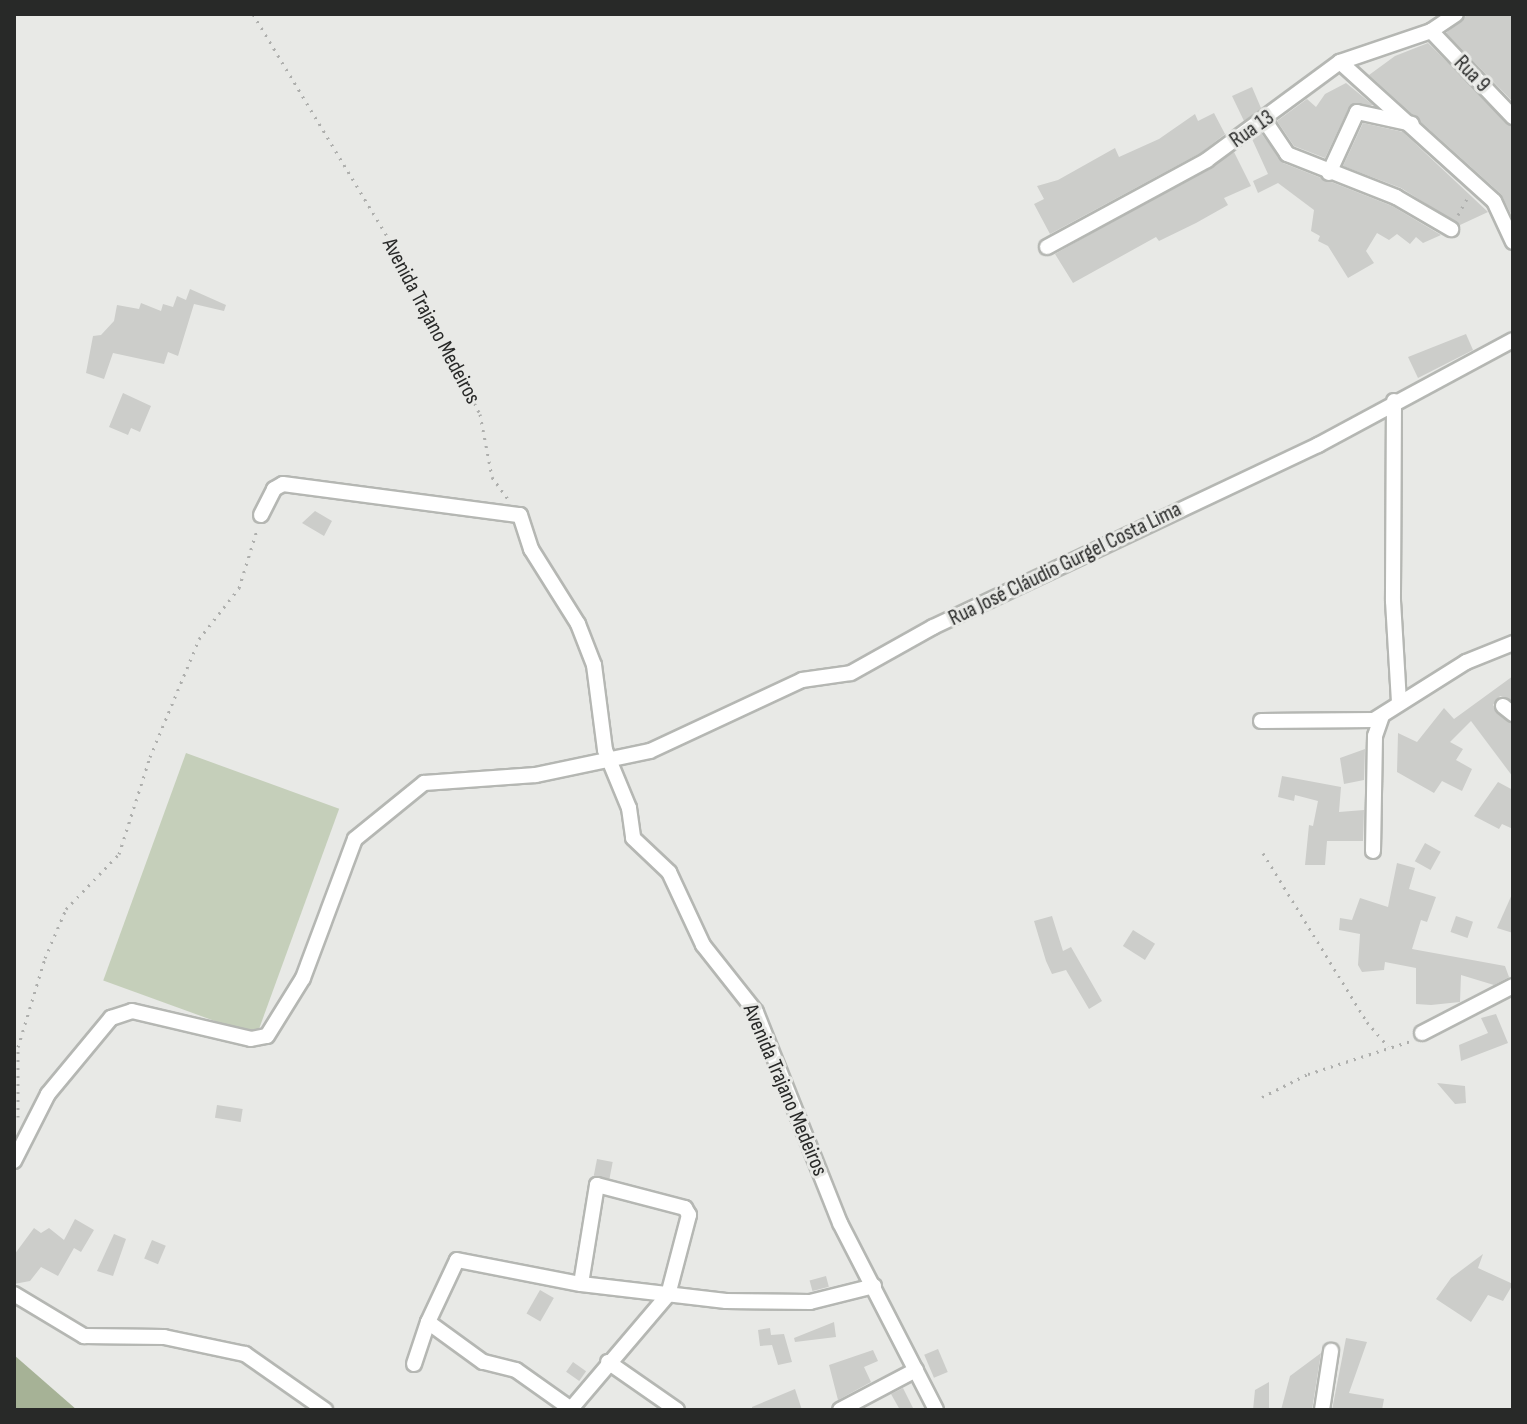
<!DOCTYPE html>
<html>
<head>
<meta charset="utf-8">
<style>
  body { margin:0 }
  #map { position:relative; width:1527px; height:1424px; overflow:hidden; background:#e8e9e6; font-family:"Sofia Sans Condensed",sans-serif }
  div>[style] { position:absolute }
  .green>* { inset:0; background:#c5cfba; transform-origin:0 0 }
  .water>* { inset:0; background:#a6b296 }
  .building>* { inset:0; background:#cccdca; transform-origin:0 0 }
  .path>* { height:3px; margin-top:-1.5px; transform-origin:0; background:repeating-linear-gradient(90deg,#aeafad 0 2px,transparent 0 8px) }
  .roads { filter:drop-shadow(2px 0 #b5b7b3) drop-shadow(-2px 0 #b5b7b3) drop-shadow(0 2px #b5b7b3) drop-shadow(0 -2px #b5b7b3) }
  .street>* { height:14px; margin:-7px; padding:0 7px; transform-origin:7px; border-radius:7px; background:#fff }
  span { translate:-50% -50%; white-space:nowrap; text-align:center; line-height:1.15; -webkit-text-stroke:6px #e8e9e6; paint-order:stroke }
  .street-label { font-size:22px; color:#282928 }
  .frame { position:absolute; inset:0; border:16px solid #282928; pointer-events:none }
</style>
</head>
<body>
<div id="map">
  <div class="green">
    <i style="left:186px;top:753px;width:163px;height:242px;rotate:20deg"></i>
  </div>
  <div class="water">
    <i style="clip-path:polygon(14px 1355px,77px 1410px,14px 1410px)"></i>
  </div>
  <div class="building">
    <i style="clip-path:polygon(1468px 14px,1513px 14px,1513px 102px,1446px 33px)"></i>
    <i style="clip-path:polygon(1428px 43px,1513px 127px,1513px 218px,1501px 194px,1369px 75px,1395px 56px)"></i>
    <i style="clip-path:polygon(1346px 83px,1373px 105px,1350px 105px,1325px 158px,1294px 146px,1277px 121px,1307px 99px,1316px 107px,1325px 94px)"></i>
    <i style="clip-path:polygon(1252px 87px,1261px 108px,1244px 121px,1232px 96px)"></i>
    <i style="clip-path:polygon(1214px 113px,1225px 134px,1202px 152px,1050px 234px,1034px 204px,1044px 199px,1037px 186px,1058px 180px,1115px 148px,1119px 157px,1159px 139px,1195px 114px,1198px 121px)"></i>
    <i style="clip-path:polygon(1363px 123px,1403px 132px,1488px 212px,1460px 225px,1401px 188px,1343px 166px)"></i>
    <i style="clip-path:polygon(1261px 133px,1283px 163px,1392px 206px,1441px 235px,1423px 243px,1416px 237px,1410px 244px,1397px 234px,1389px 240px,1377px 233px,1366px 251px,1374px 263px,1348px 278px,1328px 246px,1318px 241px,1320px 236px,1311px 231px,1314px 210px,1278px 183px,1258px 193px,1253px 181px,1268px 174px,1252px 139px)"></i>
    <i style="clip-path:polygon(1234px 152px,1251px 186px,1224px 198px,1228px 205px,1196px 223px,1159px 241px,1156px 237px,1073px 283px,1055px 254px)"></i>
    <i style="clip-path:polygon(190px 289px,226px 305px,224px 311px,194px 304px,178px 356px,168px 352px,164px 364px,113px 353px,104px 379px,86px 373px,93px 336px,101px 335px,114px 321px,117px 305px,139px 309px,141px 303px,161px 311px,163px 304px,173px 307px,177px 296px,186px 300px)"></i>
    <i style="clip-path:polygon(1466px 334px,1473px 350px,1418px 378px,1408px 357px)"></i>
    <i style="clip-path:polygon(123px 393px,151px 406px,140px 432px,131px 428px,128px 435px,109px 427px)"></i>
    <i style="clip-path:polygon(315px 511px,332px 521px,324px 536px,302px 523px)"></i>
    <i style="clip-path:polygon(1513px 676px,1513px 701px,1500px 696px,1493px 705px,1513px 724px,1513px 777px,1471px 721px,1450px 742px,1463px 749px,1456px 760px,1472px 769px,1462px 791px,1442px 781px,1434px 793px,1397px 772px,1398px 733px,1417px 742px,1444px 708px,1454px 719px)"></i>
    <i style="clip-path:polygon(1365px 749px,1364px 780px,1344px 784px,1340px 758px)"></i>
    <i style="clip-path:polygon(1282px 776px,1341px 787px,1339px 812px,1364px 810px,1363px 841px,1327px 841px,1325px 865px,1305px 865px,1309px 825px,1313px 826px,1318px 801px,1295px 795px,1294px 801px,1278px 797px)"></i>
    <i style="clip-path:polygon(1498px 782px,1513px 790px,1513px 829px,1502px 824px,1499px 829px,1474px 816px)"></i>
    <i style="left:1425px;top:843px;width:18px;height:21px;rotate:29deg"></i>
    <i style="clip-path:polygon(1397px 863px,1415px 868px,1409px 889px,1436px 897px,1427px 922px,1421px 920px,1412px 949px,1505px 966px,1509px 977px,1494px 985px,1461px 975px,1460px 1002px,1431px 1005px,1416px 1004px,1416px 968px,1385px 962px,1384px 970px,1362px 972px,1358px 965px,1360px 934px,1339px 930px,1340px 918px,1352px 920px,1360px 898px,1388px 907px)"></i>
    <i style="clip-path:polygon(1513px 892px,1513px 933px,1497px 928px)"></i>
    <i style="clip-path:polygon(1052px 916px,1063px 951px,1071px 947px,1102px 1001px,1089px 1009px,1066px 970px,1052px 974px,1046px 961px,1034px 921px)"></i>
    <i style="left:1456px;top:916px;width:18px;height:17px;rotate:19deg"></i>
    <i style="left:1133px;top:930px;width:26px;height:19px;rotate:32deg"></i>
    <i style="clip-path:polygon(1496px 1014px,1508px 1043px,1461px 1061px,1459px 1045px,1488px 1033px,1481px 1018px)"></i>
    <i style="clip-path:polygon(1437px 1083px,1465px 1086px,1466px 1103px,1455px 1104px)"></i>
    <i style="left:217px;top:1105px;width:26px;height:13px;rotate:9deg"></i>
    <i style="left:597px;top:1159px;width:16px;height:17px;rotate:11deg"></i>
    <i style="clip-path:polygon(75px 1219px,94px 1230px,81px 1252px,74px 1248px,58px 1276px,41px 1267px,30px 1281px,14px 1284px,14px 1255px,34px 1228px,41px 1233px,49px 1228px,64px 1240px)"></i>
    <i style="clip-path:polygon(114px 1234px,126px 1239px,113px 1276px,97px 1271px)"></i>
    <i style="left:152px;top:1240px;width:15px;height:20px;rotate:23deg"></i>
    <i style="clip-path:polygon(1483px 1254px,1478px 1268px,1513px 1284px,1503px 1301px,1488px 1295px,1471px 1322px,1436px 1299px,1451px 1278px)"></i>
    <i style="left:826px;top:1276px;width:11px;height:17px;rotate:75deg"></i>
    <i style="left:540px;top:1290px;width:16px;height:27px;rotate:30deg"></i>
    <i style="clip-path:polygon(834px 1322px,836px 1337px,795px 1342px,794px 1338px)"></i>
    <i style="clip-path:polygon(770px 1328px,771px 1335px,784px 1334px,792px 1362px,778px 1365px,772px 1345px,760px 1346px,758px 1330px)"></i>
    <i style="clip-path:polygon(1346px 1338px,1367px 1342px,1349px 1393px,1384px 1399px,1382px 1410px,1332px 1410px)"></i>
    <i style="left:938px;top:1349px;width:25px;height:15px;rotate:67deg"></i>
    <i style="clip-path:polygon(873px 1350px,878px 1361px,864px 1367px,871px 1382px,838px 1400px,829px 1365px)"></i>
    <i style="clip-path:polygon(1321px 1353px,1312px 1410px,1281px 1410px,1290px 1376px)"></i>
    <i style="left:573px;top:1362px;width:16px;height:12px;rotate:35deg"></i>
    <i style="clip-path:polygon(1269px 1382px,1269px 1410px,1253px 1410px,1255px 1390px)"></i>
    <i style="clip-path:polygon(903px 1388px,914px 1410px,900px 1410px,891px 1394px)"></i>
    <i style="clip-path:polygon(795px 1389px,802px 1410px,752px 1410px,752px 1407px)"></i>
  </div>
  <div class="path">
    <i style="left:253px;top:14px;width:262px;rotate:58.9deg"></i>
    <i style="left:388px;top:238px;width:130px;rotate:62.1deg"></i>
    <i style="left:449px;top:353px;width:68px;rotate:63.1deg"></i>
    <i style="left:480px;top:414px;width:64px;rotate:79.2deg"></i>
    <i style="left:492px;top:477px;width:27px;rotate:54deg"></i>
    <i style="left:1458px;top:215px;width:21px;rotate:-61deg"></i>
    <i style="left:1263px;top:853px;width:198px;rotate:58.4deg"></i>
    <i style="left:1367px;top:1022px;width:32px;rotate:49deg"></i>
    <i style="left:1262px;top:1097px;width:51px;rotate:-26.6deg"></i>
    <i style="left:1308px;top:1074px;width:108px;rotate:-17.8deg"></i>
    <i style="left:18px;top:1117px;width:70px;rotate:-90deg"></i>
    <i style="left:18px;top:1047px;width:93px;rotate:-73.1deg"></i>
    <i style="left:45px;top:958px;width:53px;rotate:-66.8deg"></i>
    <i style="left:66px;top:909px;width:76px;rotate:-46.1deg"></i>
    <i style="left:119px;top:854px;width:102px;rotate:-72.3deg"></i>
    <i style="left:150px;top:757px;width:128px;rotate:-67.4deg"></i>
    <i style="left:199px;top:639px;width:65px;rotate:-51.9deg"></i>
    <i style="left:239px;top:588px;width:61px;rotate:-72.8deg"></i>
  </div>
  <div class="roads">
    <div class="street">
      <i style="left:1431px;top:31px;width:119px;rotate:46.4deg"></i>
      <i style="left:1340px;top:62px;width:207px;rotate:42.1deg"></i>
      <i style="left:1494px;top:201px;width:45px;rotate:65.1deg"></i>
      <i style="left:1265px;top:121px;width:40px;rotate:56deg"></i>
      <i style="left:1287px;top:154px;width:117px;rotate:21.5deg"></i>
      <i style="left:1396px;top:197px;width:64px;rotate:30.2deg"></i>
      <i style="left:1329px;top:173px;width:67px;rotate:-65.3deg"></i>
      <i style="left:1357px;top:112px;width:56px;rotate:12.3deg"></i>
      <i style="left:1047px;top:247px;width:182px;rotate:-28.5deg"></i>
      <i style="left:1207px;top:160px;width:165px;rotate:-36.4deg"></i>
      <i style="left:1340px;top:62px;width:96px;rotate:-18.8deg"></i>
      <i style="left:1431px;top:31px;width:30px;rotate:-34deg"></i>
      <i style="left:1394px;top:401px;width:200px;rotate:90.3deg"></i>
      <i style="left:1393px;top:601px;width:100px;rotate:86.6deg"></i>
      <i style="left:261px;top:515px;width:29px;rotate:-63deg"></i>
      <i style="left:274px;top:489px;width:10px;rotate:-29deg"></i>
      <i style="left:283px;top:484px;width:239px;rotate:7.5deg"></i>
      <i style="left:520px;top:515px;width:36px;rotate:72deg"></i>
      <i style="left:531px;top:549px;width:89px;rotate:57.9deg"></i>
      <i style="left:578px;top:624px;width:44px;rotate:68.7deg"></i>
      <i style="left:594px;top:665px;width:86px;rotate:82.6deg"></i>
      <i style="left:605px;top:750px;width:63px;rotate:67.5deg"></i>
      <i style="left:629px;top:808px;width:30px;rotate:82deg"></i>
      <i style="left:633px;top:838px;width:50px;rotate:43.4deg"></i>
      <i style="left:669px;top:872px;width:81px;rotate:65deg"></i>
      <i style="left:703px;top:945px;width:85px;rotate:51.7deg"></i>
      <i style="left:756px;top:1012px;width:227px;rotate:68.3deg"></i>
      <i style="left:840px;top:1223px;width:210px;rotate:62.8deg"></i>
      <i style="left:1503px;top:706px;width:13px;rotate:39deg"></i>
      <i style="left:1261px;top:721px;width:113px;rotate:-0.5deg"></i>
      <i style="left:1374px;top:720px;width:109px;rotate:-32.2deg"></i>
      <i style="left:1466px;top:662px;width:51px;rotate:-22deg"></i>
      <i style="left:1373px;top:851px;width:115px;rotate:-89deg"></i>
      <i style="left:1375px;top:736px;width:21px;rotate:-71deg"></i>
      <i style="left:1422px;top:1033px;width:102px;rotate:-27.3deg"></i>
      <i style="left:14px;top:1161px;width:75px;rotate:-63.1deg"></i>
      <i style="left:48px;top:1094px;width:99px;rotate:-50.3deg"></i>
      <i style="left:111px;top:1018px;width:22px;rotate:-18deg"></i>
      <i style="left:132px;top:1011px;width:122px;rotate:13.2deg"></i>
      <i style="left:251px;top:1039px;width:16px;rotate:-11deg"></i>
      <i style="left:267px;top:1036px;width:68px;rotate:-58.2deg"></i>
      <i style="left:303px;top:978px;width:148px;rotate:-69.5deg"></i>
      <i style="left:355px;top:839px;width:89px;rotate:-39.1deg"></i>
      <i style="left:424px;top:783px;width:112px;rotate:-4.1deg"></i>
      <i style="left:536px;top:775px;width:116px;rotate:-11.9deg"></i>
      <i style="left:650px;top:751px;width:168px;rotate:-25deg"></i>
      <i style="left:802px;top:680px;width:49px;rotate:-8.1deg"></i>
      <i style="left:851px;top:673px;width:94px;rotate:-29.3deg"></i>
      <i style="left:933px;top:627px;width:426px;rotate:-25.3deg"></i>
      <i style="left:1318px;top:445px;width:221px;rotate:-28.3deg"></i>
      <i style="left:14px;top:1294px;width:82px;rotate:31deg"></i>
      <i style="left:84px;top:1336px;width:80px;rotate:0.7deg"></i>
      <i style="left:164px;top:1337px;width:83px;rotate:11.9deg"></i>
      <i style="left:245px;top:1354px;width:98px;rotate:35deg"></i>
      <i style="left:608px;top:1362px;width:84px;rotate:34.8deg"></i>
      <i style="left:414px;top:1364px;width:44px;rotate:-71.6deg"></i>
      <i style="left:571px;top:1409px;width:67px;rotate:-144.7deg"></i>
      <i style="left:516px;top:1370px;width:34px;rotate:-166deg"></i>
      <i style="left:483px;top:1362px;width:68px;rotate:-144deg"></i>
      <i style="left:428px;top:1322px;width:68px;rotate:-64.9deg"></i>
      <i style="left:457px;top:1260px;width:126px;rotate:11deg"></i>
      <i style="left:581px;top:1284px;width:146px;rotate:6.7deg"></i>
      <i style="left:726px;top:1301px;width:84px;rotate:0.7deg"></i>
      <i style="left:810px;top:1302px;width:66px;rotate:-14deg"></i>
      <i style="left:570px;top:1410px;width:151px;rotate:-49.6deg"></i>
      <i style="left:668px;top:1295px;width:83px;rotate:-75.3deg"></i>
      <i style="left:689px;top:1215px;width:8px;rotate:-120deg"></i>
      <i style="left:685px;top:1208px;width:91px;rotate:-165.4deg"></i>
      <i style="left:597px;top:1185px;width:100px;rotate:99.2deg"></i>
      <i style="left:840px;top:1410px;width:86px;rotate:-27.8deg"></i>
      <i style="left:1322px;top:1410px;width:60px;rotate:-81.3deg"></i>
    </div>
  </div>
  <div class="street-label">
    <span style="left:1472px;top:74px;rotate:46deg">Rua 9</span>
    <span style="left:1252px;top:129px;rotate:-35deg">Rua 13</span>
    <span style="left:431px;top:321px;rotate:62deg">Avenida Trajano Medeiros</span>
    <span style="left:1065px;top:564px;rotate:-26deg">Rua José Cláudio Gurgel Costa Lima</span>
    <span style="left:785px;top:1090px;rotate:67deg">Avenida Trajano Medeiros</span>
  </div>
  <div class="frame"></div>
</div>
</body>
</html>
